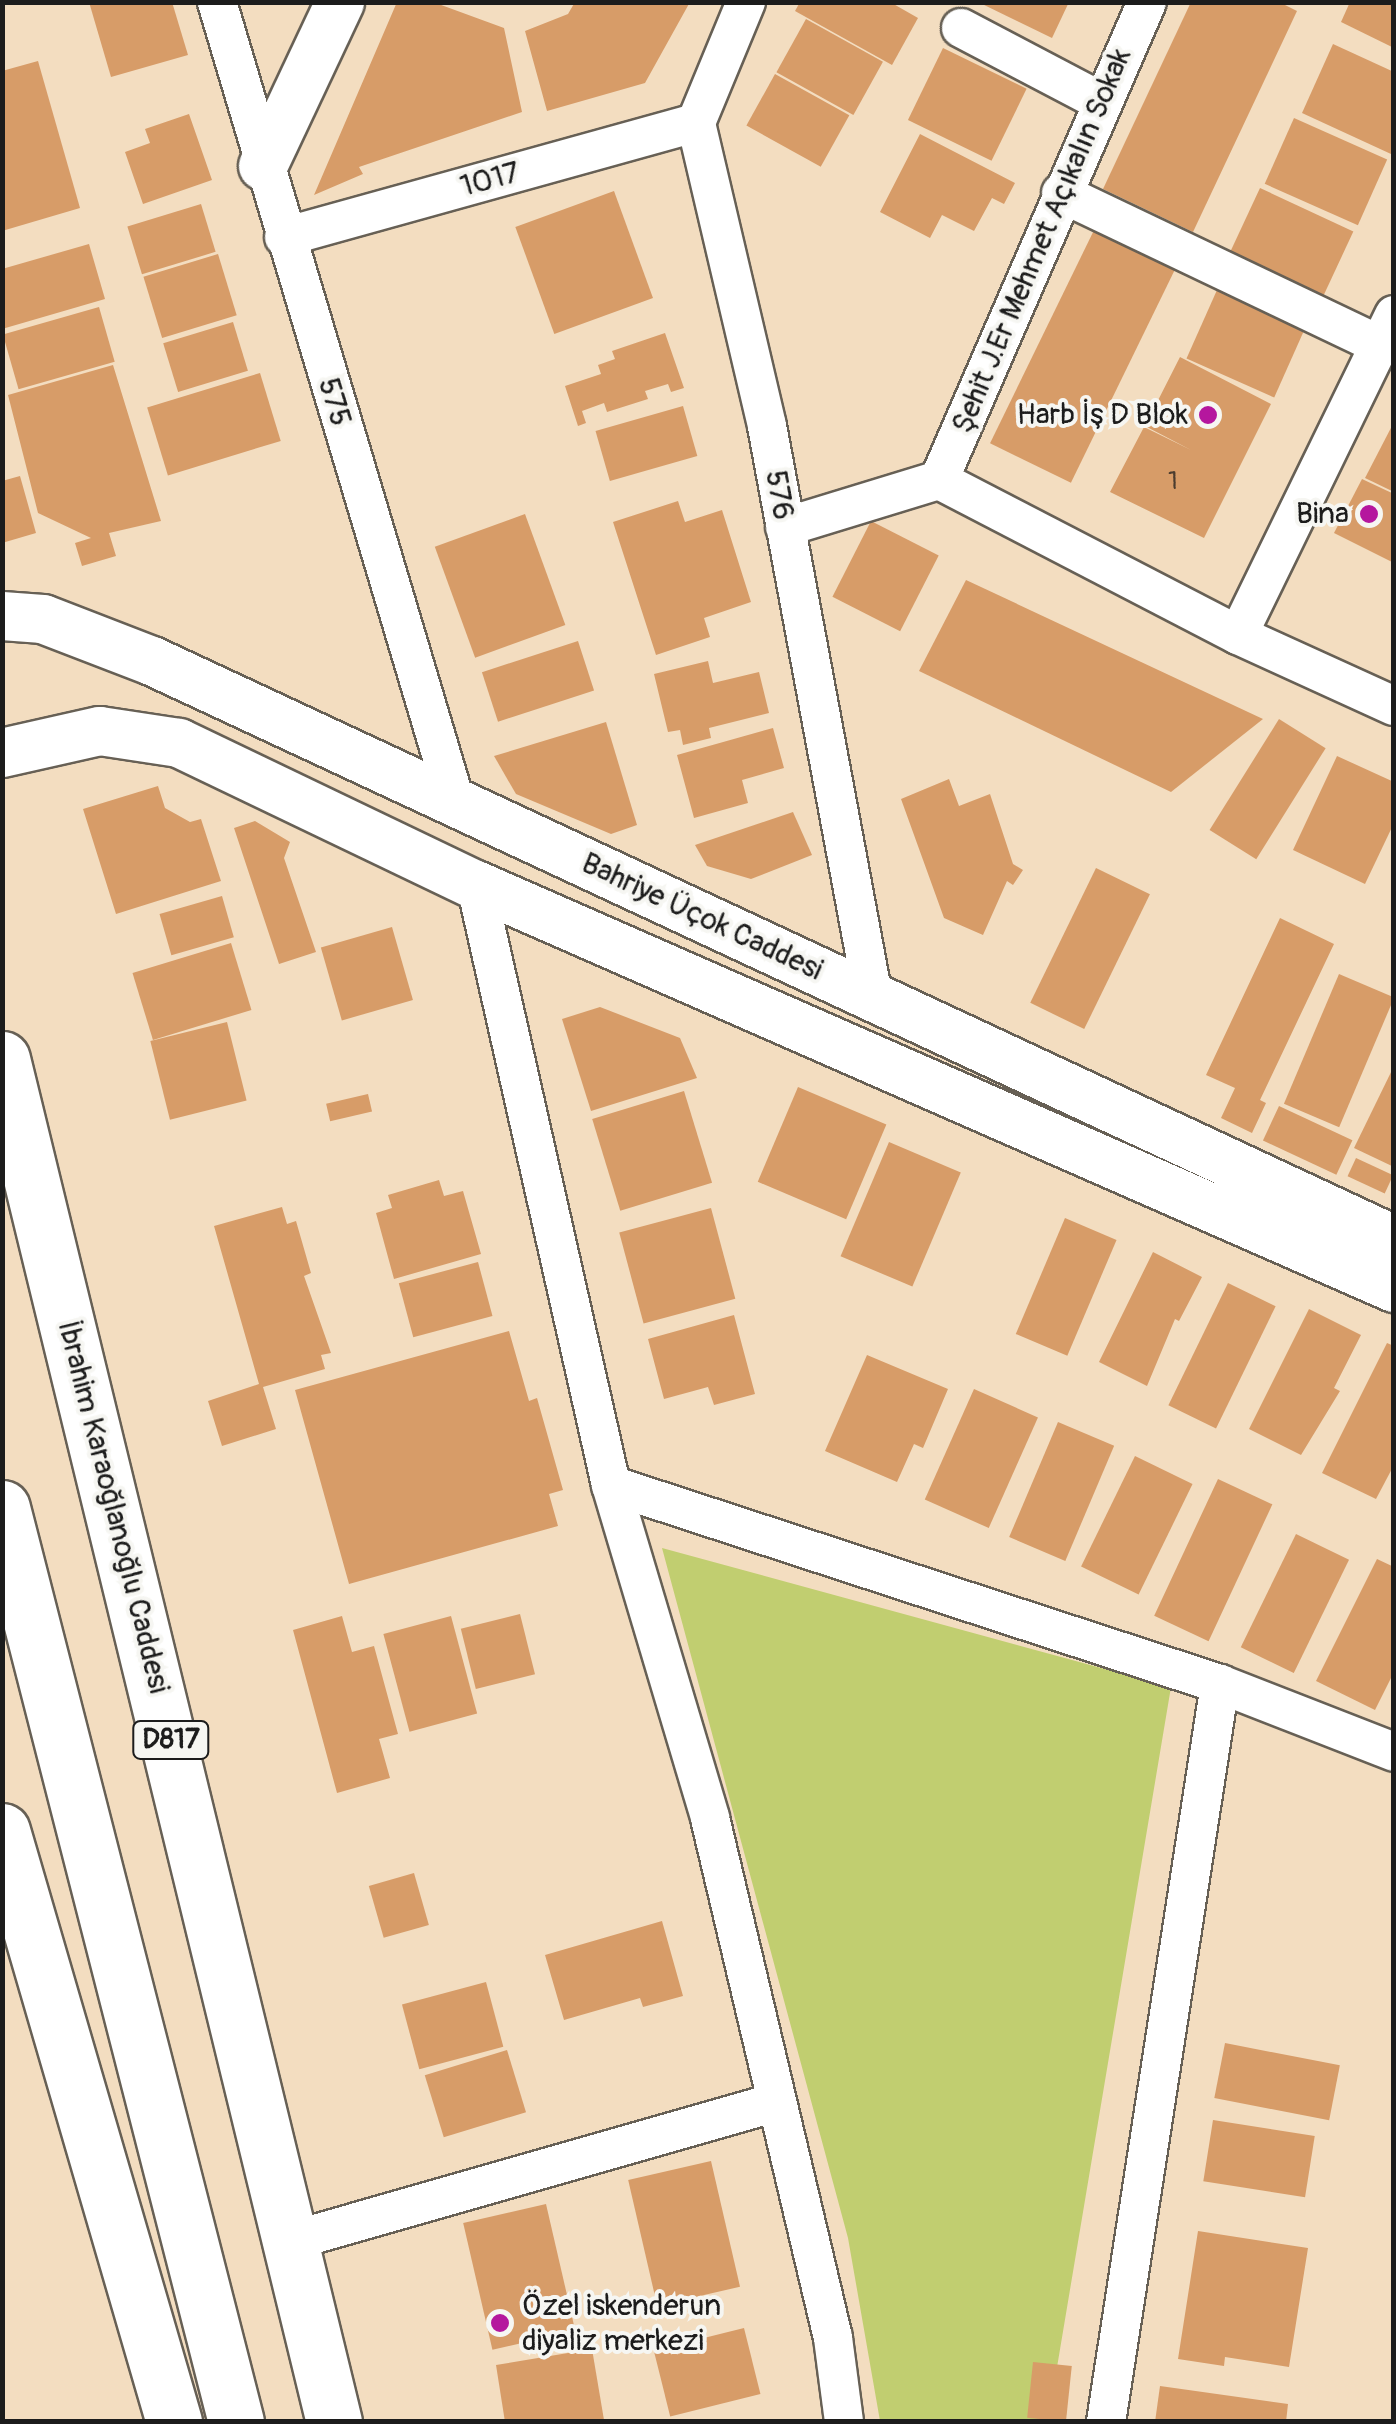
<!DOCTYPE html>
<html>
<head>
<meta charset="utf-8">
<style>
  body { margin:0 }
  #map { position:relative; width:1396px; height:2424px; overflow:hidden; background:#f3ddc0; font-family:Pangolin,sans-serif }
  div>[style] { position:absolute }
  .green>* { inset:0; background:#c1ce70 }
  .building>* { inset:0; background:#d79c68; transform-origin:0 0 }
  .roads { filter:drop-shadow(2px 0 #676055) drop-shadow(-2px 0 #676055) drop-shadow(0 2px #676055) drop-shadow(0 -2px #676055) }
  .minor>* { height:38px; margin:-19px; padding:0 19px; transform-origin:19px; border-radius:19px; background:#fff }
  .tertiary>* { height:48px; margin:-24px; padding:0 24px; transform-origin:24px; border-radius:24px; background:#fff }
  .trunk>* { height:55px; margin:-27.5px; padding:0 27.5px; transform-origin:27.5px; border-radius:27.5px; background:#fff }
  .dots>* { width:28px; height:28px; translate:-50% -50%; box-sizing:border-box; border:5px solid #f6f6f2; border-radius:50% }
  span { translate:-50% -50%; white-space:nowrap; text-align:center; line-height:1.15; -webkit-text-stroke:8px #f6f6f2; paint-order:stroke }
  .number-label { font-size:25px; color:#4b3c2f }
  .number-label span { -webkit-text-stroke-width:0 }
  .shield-label span { padding:2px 8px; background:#f6f6f2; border:2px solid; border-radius:8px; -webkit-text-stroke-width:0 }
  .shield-label { font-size:28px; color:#1c1c1c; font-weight:700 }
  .street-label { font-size:30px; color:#1c1c1c }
  .poi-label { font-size:30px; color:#1c1c1c }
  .right { translate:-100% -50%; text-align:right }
  .left { translate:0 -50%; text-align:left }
  .frame { position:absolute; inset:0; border:5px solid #1c1c1c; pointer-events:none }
</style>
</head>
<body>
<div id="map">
  <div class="green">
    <i style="clip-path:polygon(662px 1548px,1171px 1687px,1048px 2421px,880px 2421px,848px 2238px)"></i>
  </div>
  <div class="building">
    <i style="clip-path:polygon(89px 2px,172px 2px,188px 55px,111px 77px)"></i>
    <i style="clip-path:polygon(397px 2px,433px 2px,504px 28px,522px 112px,359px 167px,363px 174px,314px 195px)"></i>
    <i style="clip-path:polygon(575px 2px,690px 2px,645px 83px,547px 111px,525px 31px,568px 14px)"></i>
    <i style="clip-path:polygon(800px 2px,890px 2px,918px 18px,892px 65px,795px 11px)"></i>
    <i style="clip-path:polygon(978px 2px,1069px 2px,1052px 38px)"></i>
    <i style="clip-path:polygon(1191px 2px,1279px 2px,1297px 11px,1193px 232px,1103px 189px)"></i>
    <i style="clip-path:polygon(1350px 2px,1394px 2px,1394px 48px,1341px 22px)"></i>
    <i style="left:806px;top:19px;width:88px;height:61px;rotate:29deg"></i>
    <i style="clip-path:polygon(1333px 44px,1394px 72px,1391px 154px,1302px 113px)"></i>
    <i style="left:943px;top:48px;width:93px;height:80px;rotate:26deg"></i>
    <i style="clip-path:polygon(38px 61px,80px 208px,2px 231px,2px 71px)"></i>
    <i style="left:775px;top:74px;width:85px;height:59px;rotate:29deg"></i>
    <i style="clip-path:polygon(189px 114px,212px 180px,143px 204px,125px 152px,150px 143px,145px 129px)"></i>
    <i style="left:1294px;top:118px;width:102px;height:72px;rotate:24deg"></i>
    <i style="clip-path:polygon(920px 134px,1015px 183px,1004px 204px,992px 198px,974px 231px,942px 215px,930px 238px,880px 212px)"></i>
    <i style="left:1260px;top:188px;width:103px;height:70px;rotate:25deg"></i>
    <i style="left:614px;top:191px;width:114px;height:105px;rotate:70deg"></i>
    <i style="left:201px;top:204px;width:50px;height:77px;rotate:73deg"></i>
    <i style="left:1097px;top:224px;width:90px;height:244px;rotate:26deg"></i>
    <i style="clip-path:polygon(89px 244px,105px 299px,2px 329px,2px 269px)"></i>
    <i style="left:218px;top:254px;width:64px;height:78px;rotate:73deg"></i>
    <i style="left:1217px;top:290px;width:96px;height:75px;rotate:24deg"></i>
    <i style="left:99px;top:307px;width:57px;height:100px;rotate:74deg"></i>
    <i style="left:233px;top:322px;width:51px;height:73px;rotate:73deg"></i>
    <i style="clip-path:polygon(665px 333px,684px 388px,671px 392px,668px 384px,645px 391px,648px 399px,607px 412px,604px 403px,582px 411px,586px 423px,578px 426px,565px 386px,601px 374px,598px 365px,615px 359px,612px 351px)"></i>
    <i style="clip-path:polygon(1180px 357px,1271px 404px,1204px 538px,1110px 492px,1144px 427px,1191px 450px,1145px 426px)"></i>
    <i style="clip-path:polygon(113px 365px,161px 521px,109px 533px,116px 556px,82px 566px,75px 543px,91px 538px,38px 513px,8px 395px)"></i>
    <i style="left:260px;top:373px;width:71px;height:118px;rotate:73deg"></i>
    <i style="left:683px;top:406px;width:52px;height:91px;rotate:74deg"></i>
    <i style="clip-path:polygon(1394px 422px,1394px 492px,1365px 478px)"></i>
    <i style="clip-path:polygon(20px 476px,36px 533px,2px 543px,2px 481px)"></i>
    <i style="clip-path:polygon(1362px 479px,1394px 494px,1394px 563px,1334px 533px)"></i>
    <i style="clip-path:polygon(678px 501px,685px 522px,722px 510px,751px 602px,704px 618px,710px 637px,656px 655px,613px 522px)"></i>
    <i style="left:525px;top:514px;width:118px;height:96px;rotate:70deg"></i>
    <i style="left:871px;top:521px;width:76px;height:85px;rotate:27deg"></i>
    <i style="clip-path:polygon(966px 580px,1263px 719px,1171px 792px,919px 671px)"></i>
    <i style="left:578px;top:641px;width:52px;height:101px;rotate:72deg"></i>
    <i style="clip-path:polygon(708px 661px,713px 683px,759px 672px,769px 713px,709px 728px,711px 738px,683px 745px,680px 730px,668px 732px,654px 674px)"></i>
    <i style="left:1279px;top:719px;width:55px;height:131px;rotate:32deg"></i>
    <i style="clip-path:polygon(606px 722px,637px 825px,611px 834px,516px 794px,494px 756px)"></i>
    <i style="clip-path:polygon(773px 728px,784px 768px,742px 780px,748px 803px,694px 818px,677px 755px)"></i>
    <i style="clip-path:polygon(1337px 756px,1394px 782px,1394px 823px,1365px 884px,1293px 850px)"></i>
    <i style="clip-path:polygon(949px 779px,959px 806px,990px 794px,1013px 864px,1023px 870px,1013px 885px,1007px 881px,983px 935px,944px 918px,901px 799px)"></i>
    <i style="clip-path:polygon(158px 786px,165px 808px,190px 822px,201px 819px,221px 881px,116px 914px,83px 809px)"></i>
    <i style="clip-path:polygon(793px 812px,812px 855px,751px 879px,707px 866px,695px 845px)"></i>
    <i style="clip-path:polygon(255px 821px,290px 842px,284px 858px,316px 952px,279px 964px,234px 828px)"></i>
    <i style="left:1096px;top:868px;width:60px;height:150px;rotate:26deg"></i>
    <i style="left:222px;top:896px;width:43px;height:65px;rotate:74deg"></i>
    <i style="clip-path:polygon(1280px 918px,1334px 944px,1260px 1100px,1266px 1103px,1252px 1133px,1221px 1118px,1235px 1088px,1206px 1075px)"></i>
    <i style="left:392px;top:927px;width:76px;height:74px;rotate:74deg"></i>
    <i style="left:231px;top:943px;width:70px;height:103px;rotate:73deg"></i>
    <i style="left:1339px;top:974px;width:60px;height:141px;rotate:23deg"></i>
    <i style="clip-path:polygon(600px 1007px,680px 1038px,697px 1078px,591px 1111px,562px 1019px)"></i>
    <i style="left:227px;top:1022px;width:81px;height:79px;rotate:76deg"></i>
    <i style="clip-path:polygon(1394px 1066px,1394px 1167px,1354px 1148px)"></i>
    <i style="left:798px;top:1087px;width:96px;height:103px;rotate:23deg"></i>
    <i style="left:684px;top:1091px;width:96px;height:96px;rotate:73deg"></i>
    <i style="left:368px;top:1094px;width:18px;height:43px;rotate:77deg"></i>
    <i style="left:1279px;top:1106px;width:81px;height:38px;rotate:25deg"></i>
    <i style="left:889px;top:1142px;width:78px;height:124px;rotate:23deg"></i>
    <i style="left:1356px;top:1158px;width:41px;height:20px;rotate:25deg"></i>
    <i style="clip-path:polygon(439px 1180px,444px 1196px,463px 1191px,481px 1254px,394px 1279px,376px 1213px,392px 1208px,388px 1195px)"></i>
    <i style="clip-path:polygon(282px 1207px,287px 1224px,296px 1221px,311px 1273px,304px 1276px,331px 1353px,321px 1355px,325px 1369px,263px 1387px,276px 1429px,222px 1446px,208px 1401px,259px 1384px,214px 1226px)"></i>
    <i style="left:711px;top:1208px;width:94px;height:95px;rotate:75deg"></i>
    <i style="left:1065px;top:1218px;width:56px;height:126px;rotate:23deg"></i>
    <i style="clip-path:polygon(1153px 1252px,1202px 1277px,1179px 1321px,1175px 1319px,1147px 1386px,1099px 1362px)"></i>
    <i style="left:478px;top:1262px;width:56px;height:82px;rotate:75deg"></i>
    <i style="left:1228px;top:1283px;width:53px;height:136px;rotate:26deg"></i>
    <i style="clip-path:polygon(1309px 1309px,1361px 1335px,1334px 1388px,1340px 1391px,1301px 1455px,1249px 1429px)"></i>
    <i style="clip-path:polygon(734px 1315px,755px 1394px,714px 1405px,708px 1387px,664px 1399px,648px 1339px)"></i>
    <i style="clip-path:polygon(509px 1331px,529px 1401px,537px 1398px,563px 1490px,549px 1494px,558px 1526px,349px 1584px,295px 1390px)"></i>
    <i style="clip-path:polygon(1387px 1343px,1394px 1346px,1394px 1465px,1376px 1499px,1322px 1473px)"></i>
    <i style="clip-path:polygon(867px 1355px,948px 1389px,923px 1448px,914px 1444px,897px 1482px,825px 1451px)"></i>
    <i style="left:974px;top:1389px;width:70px;height:121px;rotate:24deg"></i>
    <i style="left:1058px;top:1422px;width:61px;height:125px;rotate:23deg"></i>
    <i style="left:1135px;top:1456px;width:64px;height:123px;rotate:26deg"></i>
    <i style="left:1218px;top:1479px;width:60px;height:151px;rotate:25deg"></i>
    <i style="left:1296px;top:1534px;width:59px;height:126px;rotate:26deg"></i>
    <i style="clip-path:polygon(1377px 1559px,1394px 1567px,1394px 1672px,1375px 1710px,1316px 1681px)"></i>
    <i style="left:520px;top:1614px;width:62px;height:61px;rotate:76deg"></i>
    <i style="clip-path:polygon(342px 1616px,352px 1652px,374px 1646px,398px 1734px,379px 1739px,390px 1778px,337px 1793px,293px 1630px)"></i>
    <i style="left:451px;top:1616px;width:101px;height:70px;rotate:75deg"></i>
    <i style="left:414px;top:1873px;width:54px;height:47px;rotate:74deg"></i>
    <i style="clip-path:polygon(662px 1921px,683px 1996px,643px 2007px,640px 1998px,564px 2020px,545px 1955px)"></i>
    <i style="left:486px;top:1982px;width:67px;height:87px;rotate:75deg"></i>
    <i style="left:1225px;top:2043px;width:117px;height:56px;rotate:11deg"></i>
    <i style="left:507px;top:2050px;width:65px;height:86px;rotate:73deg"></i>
    <i style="left:1213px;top:2120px;width:103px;height:62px;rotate:9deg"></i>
    <i style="left:711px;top:2161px;width:129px;height:85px;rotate:77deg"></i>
    <i style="left:546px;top:2204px;width:130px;height:85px;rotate:77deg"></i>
    <i style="clip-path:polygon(1198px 2231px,1308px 2248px,1289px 2367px,1225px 2357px,1224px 2366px,1178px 2359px)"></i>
    <i style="left:744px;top:2328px;width:68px;height:93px;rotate:76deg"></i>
    <i style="clip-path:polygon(592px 2349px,604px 2420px,505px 2422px,496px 2365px)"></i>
    <i style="left:1033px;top:2362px;width:39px;height:56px;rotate:6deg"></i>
    <i style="clip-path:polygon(1160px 2386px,1288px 2404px,1286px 2422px,1155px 2422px)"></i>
  </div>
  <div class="roads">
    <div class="minor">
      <i style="left:217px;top:2px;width:834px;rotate:73.41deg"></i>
      <i style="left:746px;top:2px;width:131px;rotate:112.5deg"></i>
      <i style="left:696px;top:123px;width:311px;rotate:76.8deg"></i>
      <i style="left:767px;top:426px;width:581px;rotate:79.48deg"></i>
      <i style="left:961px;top:28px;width:159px;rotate:27.7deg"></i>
      <i style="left:1061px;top:193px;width:353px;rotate:25.5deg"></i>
      <i style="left:284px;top:237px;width:427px;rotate:-15.5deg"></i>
      <i style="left:939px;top:480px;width:521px;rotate:-66.48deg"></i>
      <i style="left:785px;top:527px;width:161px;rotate:-17deg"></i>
      <i style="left:939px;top:480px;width:337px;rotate:27.4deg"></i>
      <i style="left:1238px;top:635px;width:171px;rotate:24.5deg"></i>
      <i style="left:1238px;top:635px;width:356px;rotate:-64deg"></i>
      <i style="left:476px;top:885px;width:615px;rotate:77.32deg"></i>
      <i style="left:611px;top:1485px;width:347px;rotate:73.4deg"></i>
      <i style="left:710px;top:1818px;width:534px;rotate:76.69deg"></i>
      <i style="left:833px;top:2338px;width:85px;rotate:82.5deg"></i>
      <i style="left:611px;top:1485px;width:641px;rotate:18.1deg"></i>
      <i style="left:1220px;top:1684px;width:187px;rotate:21.3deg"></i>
      <i style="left:294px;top:2240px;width:502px;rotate:-15.95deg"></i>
      <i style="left:1106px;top:2422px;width:747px;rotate:-81.22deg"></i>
    </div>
    <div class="tertiary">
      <i style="left:263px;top:166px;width:181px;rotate:-64.8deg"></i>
      <i style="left:2px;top:616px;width:41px;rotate:4.2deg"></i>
      <i style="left:43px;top:619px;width:117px;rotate:21.1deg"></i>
      <i style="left:152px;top:661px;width:1370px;rotate:24.99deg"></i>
      <i style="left:2px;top:753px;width:100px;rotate:-12.7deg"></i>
      <i style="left:100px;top:731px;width:80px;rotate:8.6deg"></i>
      <i style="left:179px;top:743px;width:329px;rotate:25.6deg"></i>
      <i style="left:476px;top:885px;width:1003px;rotate:23.7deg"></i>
    </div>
    <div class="trunk">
      <i style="left:2px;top:1059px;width:1403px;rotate:76.31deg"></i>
      <i style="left:2px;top:1508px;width:943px;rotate:75.64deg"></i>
      <i style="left:2px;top:1831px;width:616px;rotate:73.77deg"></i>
    </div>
  </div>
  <div class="dots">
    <i style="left:1208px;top:415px;background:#b5179e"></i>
    <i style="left:1369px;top:514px;background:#b5179e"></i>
    <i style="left:500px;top:2323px;background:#b5179e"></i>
  </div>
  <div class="number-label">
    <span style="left:1173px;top:482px">1</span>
  </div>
  <div class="shield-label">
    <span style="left:171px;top:1740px">D817</span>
  </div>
  <div class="street-label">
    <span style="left:490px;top:180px;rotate:-15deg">1017</span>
    <span style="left:1042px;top:241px;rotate:-67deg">Şehit J.Er Mehmet Açıkalın Sokak</span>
    <span style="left:334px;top:402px;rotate:73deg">575</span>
    <span style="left:779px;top:495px;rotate:80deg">576</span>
    <span style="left:702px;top:917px;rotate:25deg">Bahriye Üçok Caddesi</span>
    <span style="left:113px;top:1507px;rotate:76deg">İbrahim Karaoğlanoğlu Caddesi</span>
  </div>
  <div class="poi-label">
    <span class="right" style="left:1188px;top:415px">Harb İş D Blok</span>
    <span class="right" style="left:1349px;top:514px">Bina</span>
    <span class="left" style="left:522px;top:2323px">Özel iskenderun<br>diyaliz merkezi</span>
  </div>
  <div class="frame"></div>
</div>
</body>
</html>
